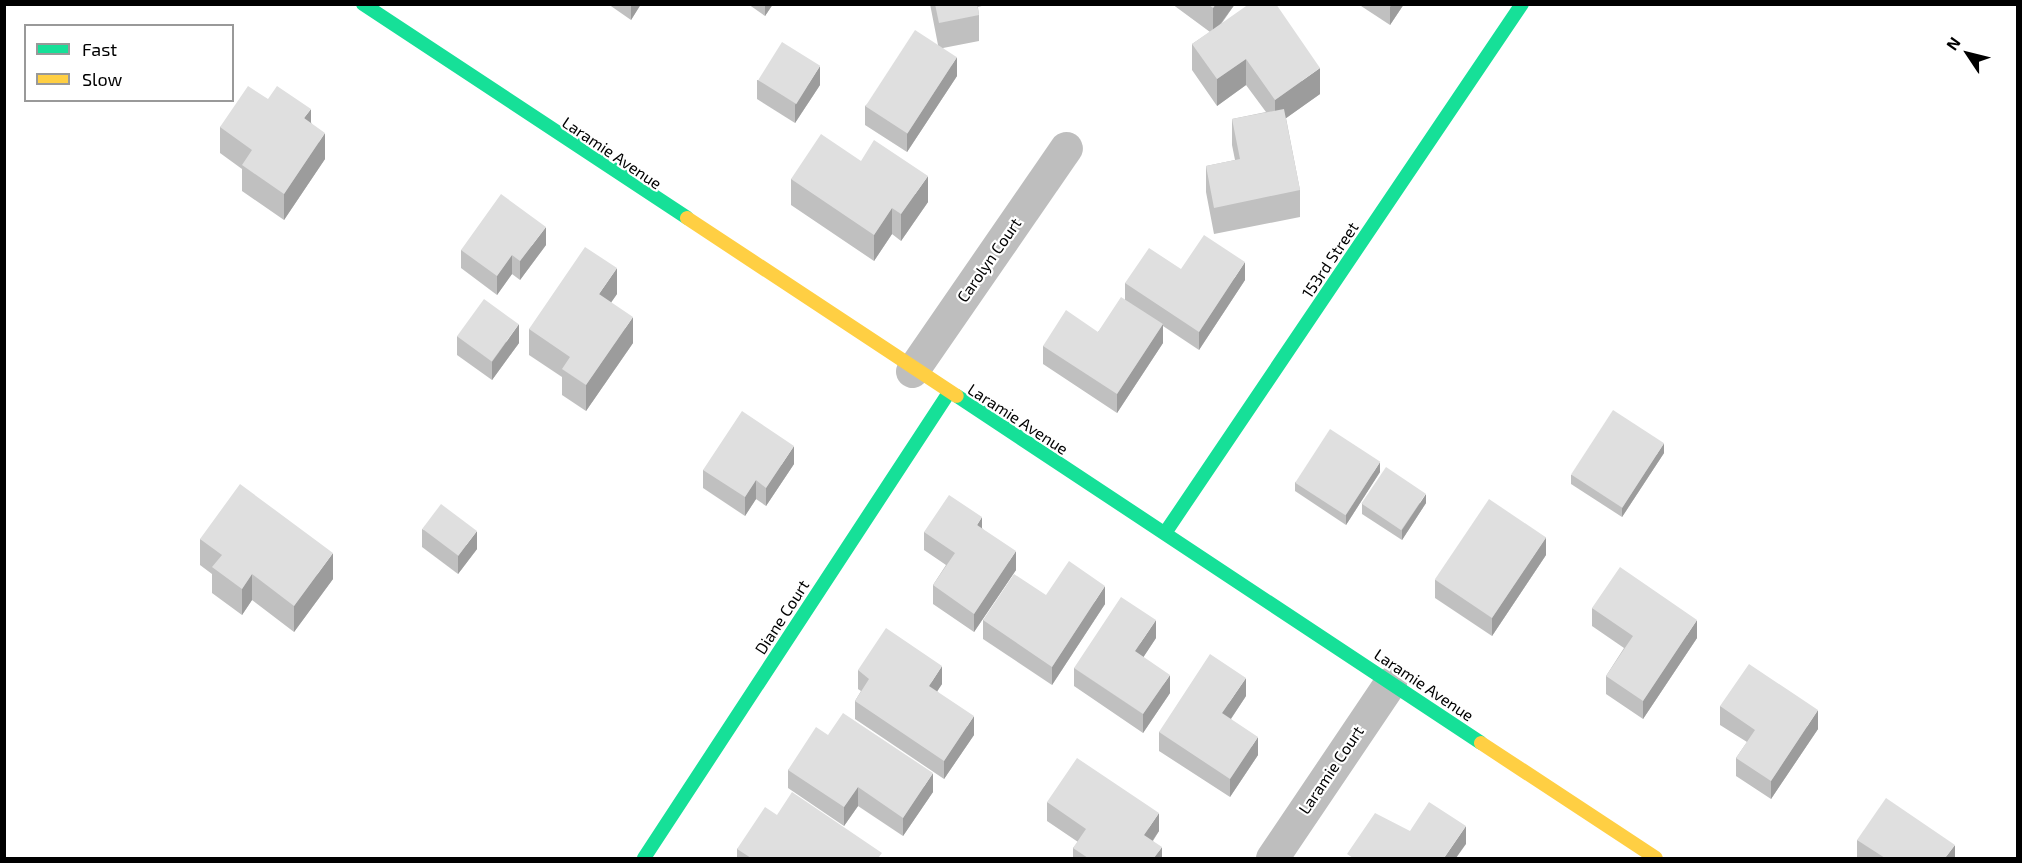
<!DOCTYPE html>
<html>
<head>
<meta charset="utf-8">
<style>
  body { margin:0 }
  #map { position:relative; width:2022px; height:863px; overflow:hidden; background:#fff; font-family:"Exo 2",sans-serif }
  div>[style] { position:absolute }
  .street>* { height:33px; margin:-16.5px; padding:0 16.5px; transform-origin:16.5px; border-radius:16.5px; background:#bebebe }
  .fast>* { height:14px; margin:-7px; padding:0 7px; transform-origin:7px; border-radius:7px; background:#16e098 }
  .slow>* { height:14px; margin:-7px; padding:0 7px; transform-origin:7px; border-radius:7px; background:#ffcf43 }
  .wall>* { inset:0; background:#c0c0c0 }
  .shaded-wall>* { inset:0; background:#9c9c9c }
  .building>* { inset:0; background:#dfdfdf; transform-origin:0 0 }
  span { translate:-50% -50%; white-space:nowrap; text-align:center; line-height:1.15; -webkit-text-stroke:4.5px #fff; paint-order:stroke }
  .street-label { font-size:16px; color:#000 }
  .frame { position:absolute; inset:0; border:6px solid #000; pointer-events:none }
  .legend { position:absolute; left:24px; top:24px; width:210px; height:78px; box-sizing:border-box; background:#fff; border:2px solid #999; margin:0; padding:8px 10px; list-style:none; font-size:18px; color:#000 }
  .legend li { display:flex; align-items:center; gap:12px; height:30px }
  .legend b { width:30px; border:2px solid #999 }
  .north { position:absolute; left:1938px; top:24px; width:60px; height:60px; -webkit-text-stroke:4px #fff; paint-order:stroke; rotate:305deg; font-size:16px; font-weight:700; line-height:24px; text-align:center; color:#000 }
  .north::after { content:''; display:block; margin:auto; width:21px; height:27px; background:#000; clip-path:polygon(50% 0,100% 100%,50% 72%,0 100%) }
</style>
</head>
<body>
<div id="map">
  <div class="street">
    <i style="left:912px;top:371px;width:271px;rotate:-55.4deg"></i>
    <i style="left:1272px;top:858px;width:211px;rotate:-56deg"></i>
  </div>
  <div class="fast">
    <i style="left:363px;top:4px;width:388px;rotate:33.4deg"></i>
    <i style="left:957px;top:396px;width:628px;rotate:33.51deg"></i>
    <i style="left:1165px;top:533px;width:638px;rotate:-55.99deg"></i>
    <i style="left:644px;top:858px;width:555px;rotate:-56.77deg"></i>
  </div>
  <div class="slow">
    <i style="left:687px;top:218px;width:323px;rotate:33.4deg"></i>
    <i style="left:1481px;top:743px;width:209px;rotate:33.3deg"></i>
  </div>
  <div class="wall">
    <i style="clip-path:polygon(608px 4px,641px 4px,631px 20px)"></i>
    <i style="clip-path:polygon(748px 4px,773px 4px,765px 16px)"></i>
    <i style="clip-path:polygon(930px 4px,989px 4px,978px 7px,979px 15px,979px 41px,943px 48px,957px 76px,907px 152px,865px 125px,865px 106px,938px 45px)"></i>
    <i style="clip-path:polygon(1172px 4px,1235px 4px,1222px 23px,1320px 94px,1286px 118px,1300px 190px,1300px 217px,1214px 234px,1206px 192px,1206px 166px,1235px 160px,1232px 145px,1232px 119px,1266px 112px,1246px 85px,1217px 106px,1192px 70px,1192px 44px,1210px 32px)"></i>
    <i style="clip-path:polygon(1358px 4px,1404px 4px,1390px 25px)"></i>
    <i style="clip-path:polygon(757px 80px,820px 85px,795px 123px,757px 99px)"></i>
    <i style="clip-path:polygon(268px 99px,311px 122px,325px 159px,284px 220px,242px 191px,242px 169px,220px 153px,220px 127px)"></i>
    <i style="clip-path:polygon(861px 161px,928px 202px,901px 241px,892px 234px,874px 261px,791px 205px,791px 179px)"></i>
    <i style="clip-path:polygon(546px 245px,520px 280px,512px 274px,497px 295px,461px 268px,461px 250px)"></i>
    <i style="clip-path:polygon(1181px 269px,1245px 280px,1199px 350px,1163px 326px,1163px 343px,1117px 413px,1043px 364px,1043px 346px,1098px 332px,1125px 300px,1125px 283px)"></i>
    <i style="clip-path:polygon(617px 294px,611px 302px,633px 343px,586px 411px,562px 395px,562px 377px,529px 355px,529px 329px)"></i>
    <i style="clip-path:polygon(457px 336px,519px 343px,492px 380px,457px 355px)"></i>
    <i style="clip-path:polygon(1664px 453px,1622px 517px,1571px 484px,1571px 475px)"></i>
    <i style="clip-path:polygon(794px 464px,766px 506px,756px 499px,745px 516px,703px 488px,703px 470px)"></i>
    <i style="clip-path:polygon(1380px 472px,1346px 525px,1295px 491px,1295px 482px)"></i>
    <i style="clip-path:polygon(1426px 503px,1402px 540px,1362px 514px,1362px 504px)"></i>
    <i style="clip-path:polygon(982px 528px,1016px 570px,974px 632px,933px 604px,933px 585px,946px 565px,924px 550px,924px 532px)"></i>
    <i style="clip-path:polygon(422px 529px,477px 549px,458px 574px,422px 547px)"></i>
    <i style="clip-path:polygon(200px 539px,333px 579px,294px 632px,252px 600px,242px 615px,212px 593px,212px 574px,200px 565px)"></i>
    <i style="clip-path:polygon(1546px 555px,1492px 636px,1435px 598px,1435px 580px)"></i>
    <i style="clip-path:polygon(1046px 595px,1105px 604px,1052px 685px,983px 639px,983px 620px)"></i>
    <i style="clip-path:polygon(1592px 608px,1697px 638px,1643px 719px,1606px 694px,1606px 676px,1624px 648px,1592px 626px)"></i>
    <i style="clip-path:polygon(1156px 638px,1143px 657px,1170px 693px,1143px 733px,1074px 686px,1074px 668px)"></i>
    <i style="clip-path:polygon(858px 670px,942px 684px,937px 691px,974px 735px,944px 779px,855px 719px,855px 701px,861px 691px,858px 689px)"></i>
    <i style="clip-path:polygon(1246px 696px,1231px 719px,1258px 755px,1230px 797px,1159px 751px,1159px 732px)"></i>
    <i style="clip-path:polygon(1720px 706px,1818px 729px,1771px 799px,1736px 776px,1736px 758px,1747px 742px,1720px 725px)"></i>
    <i style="clip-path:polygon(828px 735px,933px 792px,903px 836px,858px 806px,844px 826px,788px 788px,788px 770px)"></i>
    <i style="clip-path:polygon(1047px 802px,1159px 831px,1153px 841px,1162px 858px,1073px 858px,1073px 848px,1078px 842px,1047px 821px)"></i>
    <i style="clip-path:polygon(777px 815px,882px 858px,737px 858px,737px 849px)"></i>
    <i style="clip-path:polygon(1857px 840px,1955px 858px,1857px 858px)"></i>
  </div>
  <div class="shaded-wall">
    <i style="clip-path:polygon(631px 4px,641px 4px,631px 20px)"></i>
    <i style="clip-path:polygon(765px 4px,773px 4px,765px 16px)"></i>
    <i style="clip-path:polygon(1216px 4px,1235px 4px,1213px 34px,1213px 8px)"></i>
    <i style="clip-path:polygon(1392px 4px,1404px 4px,1390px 25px,1390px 7px)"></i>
    <i style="clip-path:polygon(957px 57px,957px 76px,907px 152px,907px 134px)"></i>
    <i style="clip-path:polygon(1246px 59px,1246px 85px,1217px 106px,1217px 79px)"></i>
    <i style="clip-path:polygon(820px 66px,820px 85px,795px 123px,795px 105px)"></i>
    <i style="clip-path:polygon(1320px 68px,1320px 94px,1275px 126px,1275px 100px)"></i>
    <i style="clip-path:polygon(311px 109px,311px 135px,304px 118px)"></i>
    <i style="clip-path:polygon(325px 133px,325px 159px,284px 220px,284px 194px)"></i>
    <i style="clip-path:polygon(928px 176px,928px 202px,901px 241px,901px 214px)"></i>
    <i style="clip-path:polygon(892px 208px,892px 234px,874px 261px,874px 235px)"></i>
    <i style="clip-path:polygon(546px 227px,546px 245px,520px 280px,520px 261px)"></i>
    <i style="clip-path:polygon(512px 255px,512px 274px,497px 295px,497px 276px)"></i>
    <i style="clip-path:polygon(1245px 262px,1245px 280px,1199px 350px,1199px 332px)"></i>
    <i style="clip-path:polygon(617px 268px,617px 294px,599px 320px,599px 294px)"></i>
    <i style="clip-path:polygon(633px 317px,633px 343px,586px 411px,586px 385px)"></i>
    <i style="clip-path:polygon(519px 324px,519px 343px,492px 380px,492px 362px)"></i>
    <i style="clip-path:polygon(1163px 324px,1163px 343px,1117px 413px,1117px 394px)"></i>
    <i style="clip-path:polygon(1664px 443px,1664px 453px,1622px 517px,1622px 508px)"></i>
    <i style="clip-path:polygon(794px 446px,794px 464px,766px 506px,766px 488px)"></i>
    <i style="clip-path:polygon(1380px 462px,1380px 472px,1346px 525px,1346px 515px)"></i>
    <i style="clip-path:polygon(756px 480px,756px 499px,745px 516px,745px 497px)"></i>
    <i style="clip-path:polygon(1426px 494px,1426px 503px,1402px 540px,1402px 530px)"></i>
    <i style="clip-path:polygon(982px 517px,982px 536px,977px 525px)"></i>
    <i style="clip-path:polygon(477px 531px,477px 549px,458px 574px,458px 556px)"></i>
    <i style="clip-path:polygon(1546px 537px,1546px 555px,1492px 636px,1492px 618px)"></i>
    <i style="clip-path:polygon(1016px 551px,1016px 570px,974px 632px,974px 614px)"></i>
    <i style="clip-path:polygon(333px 553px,333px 579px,294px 632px,294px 606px)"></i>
    <i style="clip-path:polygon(252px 574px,252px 600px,242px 615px,242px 589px)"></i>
    <i style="clip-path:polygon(1105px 586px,1105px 604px,1052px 685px,1052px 667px)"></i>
    <i style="clip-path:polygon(1156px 620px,1156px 638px,1135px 670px,1135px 651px)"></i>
    <i style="clip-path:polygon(1697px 620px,1697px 638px,1643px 719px,1643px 701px)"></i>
    <i style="clip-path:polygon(942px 666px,942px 684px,929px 704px,929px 686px)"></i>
    <i style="clip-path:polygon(1170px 675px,1170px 693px,1143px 733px,1143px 714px)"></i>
    <i style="clip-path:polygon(1246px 678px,1246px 696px,1222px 732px,1222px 713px)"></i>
    <i style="clip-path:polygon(1818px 710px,1818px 729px,1771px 799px,1771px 781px)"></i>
    <i style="clip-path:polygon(974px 716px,974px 735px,944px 779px,944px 761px)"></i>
    <i style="clip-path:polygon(1258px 737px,1258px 755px,1230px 797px,1230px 779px)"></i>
    <i style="clip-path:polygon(933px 773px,933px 792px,903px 836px,903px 818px)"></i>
    <i style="clip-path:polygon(858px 787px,858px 806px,844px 826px,844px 807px)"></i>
    <i style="clip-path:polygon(1159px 813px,1159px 831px,1144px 853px,1144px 835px)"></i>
    <i style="clip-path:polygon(1466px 826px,1466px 844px,1456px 858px,1444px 858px)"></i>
    <i style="clip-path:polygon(1955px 845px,1955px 858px,1945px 858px)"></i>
    <i style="clip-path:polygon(1162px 847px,1162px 858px,1154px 858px)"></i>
  </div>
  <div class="building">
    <i style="clip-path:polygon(935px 4px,977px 4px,979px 15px,939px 23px)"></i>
    <i style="clip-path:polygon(1208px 4px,1216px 4px,1213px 8px)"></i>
    <i style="clip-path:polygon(1249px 4px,1276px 4px,1320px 68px,1275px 100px,1246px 59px,1217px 79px,1192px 44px)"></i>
    <i style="left:915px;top:30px;width:50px;height:91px;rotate:33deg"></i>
    <i style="left:782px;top:42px;width:45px;height:45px;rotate:32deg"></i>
    <i style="clip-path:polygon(248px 86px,268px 99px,277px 86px,311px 109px,304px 118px,325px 133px,284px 194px,242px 165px,252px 150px,220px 127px)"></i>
    <i style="clip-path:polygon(1284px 109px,1300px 190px,1214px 208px,1206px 166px,1240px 159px,1232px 119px)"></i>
    <i style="clip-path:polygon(821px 134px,861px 161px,874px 140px,928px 176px,901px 214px,892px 208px,874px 235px,791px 179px)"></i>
    <i style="clip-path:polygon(501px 194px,546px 227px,520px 261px,512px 255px,497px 276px,461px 250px)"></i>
    <i style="clip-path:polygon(1204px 235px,1245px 262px,1199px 332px,1125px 283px,1149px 248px,1181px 269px)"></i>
    <i style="clip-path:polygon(585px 247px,617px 268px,599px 294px,633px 317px,586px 385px,562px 369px,570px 357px,529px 329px)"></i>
    <i style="clip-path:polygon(1121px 297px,1163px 324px,1117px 394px,1043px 346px,1066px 310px,1098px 332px)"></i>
    <i style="left:484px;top:299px;width:43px;height:46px;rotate:36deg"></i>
    <i style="left:1613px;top:410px;width:61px;height:77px;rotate:33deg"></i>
    <i style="clip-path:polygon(742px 411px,794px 446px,766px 488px,756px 480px,745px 497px,703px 470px)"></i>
    <i style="left:1330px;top:429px;width:60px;height:64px;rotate:33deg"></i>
    <i style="left:1386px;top:467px;width:48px;height:44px;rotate:34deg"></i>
    <i style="clip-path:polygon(240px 484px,333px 553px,294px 606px,252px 574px,242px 589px,212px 567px,222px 555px,200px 539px)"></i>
    <i style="clip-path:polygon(949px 495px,982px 517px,977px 525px,1016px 551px,974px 614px,933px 585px,955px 553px,924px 532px)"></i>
    <i style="left:1489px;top:499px;width:69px;height:97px;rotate:34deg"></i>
    <i style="left:441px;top:504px;width:45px;height:31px;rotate:37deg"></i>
    <i style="clip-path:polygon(1069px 561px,1105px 586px,1052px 667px,983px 620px,1014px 574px,1046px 595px)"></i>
    <i style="clip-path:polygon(1620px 567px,1697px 620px,1643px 701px,1606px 676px,1633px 636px,1592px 608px)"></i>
    <i style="clip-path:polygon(1121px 597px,1156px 620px,1135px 651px,1170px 675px,1143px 714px,1074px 668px)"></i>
    <i style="clip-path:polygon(886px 628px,942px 666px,929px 686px,974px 716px,944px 761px,855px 701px,869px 679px,858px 670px)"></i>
    <i style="clip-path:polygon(1210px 654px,1246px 678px,1222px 713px,1258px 737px,1230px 779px,1159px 732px)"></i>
    <i style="clip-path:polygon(1749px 664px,1818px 710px,1771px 781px,1736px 758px,1755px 730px,1720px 706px)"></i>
    <i style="clip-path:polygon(843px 713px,933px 773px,903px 818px,858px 787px,844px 807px,788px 770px,816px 727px,828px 735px)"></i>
    <i style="clip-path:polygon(1077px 758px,1159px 813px,1144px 835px,1162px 847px,1154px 858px,1088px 858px,1073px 848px,1086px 829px,1047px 802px)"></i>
    <i style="clip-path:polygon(792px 792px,882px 853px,878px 858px,751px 858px,737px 849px,765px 807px,777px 815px)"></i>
    <i style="clip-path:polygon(1886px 798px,1955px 845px,1945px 858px,1885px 858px,1857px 840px)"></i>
    <i style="clip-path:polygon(1429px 802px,1466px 826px,1444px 858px,1435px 858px,1433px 857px,1432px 858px,1353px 858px,1347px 854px,1375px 813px,1410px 831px)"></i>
  </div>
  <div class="street-label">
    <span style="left:612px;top:153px;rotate:34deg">Laramie Avenue</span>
    <span style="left:989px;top:260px;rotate:-55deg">Carolyn Court</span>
    <span style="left:1330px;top:260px;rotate:-56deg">153rd Street</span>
    <span style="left:1018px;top:419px;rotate:33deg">Laramie Avenue</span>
    <span style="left:782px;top:617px;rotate:-57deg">Diane Court</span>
    <span style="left:1424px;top:685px;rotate:34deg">Laramie Avenue</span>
    <span style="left:1331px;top:770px;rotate:-56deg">Laramie Court</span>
  </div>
  <div class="frame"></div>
  <ul class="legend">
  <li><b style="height:8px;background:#16e098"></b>Fast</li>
  <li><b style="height:8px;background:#ffcf43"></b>Slow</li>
  </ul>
  <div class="north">N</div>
</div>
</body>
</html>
